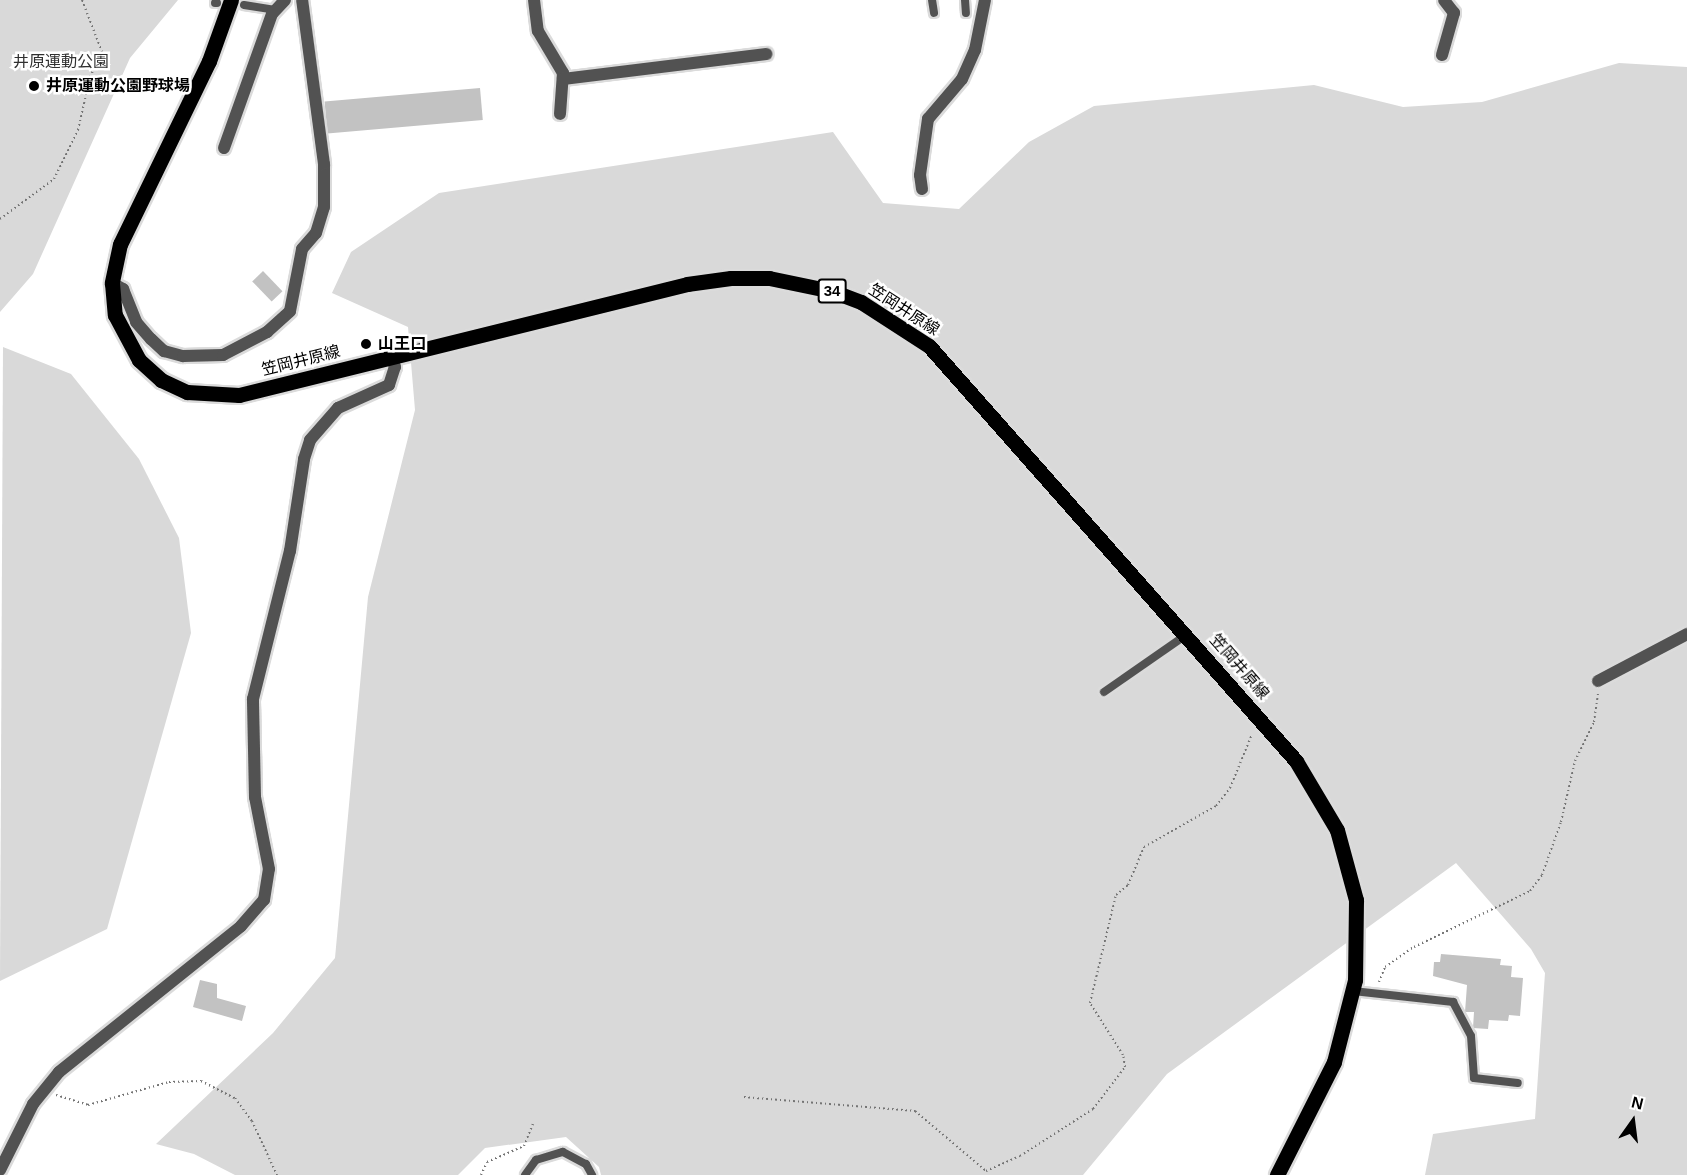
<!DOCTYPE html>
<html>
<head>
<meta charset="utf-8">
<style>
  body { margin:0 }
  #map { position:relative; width:1687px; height:1175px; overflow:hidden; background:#fff; font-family:Arial,"Noto Sans JP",sans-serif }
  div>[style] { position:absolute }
  .green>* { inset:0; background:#d9d9d9 }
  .building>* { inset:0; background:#c2c2c2; transform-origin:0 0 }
  .path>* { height:2px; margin-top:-1px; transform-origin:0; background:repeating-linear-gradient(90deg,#747474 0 1.5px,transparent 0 4.5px) }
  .roads { filter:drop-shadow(2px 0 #dbdbdb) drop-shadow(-2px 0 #dbdbdb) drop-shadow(0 2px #dbdbdb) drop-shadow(0 -2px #dbdbdb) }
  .service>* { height:8px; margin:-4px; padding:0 4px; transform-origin:4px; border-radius:4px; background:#525252 }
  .minor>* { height:12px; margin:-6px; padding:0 6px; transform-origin:6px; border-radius:6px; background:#525252 }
  .primary>* { height:15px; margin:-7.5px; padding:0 7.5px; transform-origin:7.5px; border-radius:7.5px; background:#000 }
  .dots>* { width:16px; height:16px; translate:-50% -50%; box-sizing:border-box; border:3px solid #fff; border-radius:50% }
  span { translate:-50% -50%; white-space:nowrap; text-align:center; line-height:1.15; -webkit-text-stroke:5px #fff; paint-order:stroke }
  .shield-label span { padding:2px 4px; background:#fff; border:2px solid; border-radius:4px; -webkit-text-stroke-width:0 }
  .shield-label { font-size:15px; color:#000; font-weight:700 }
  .park-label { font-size:16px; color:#303030 }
  .poi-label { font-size:16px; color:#000; font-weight:700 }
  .left { translate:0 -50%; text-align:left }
  .street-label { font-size:16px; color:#000 }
  .north { position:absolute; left:1603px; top:1091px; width:60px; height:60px; -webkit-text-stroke:4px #fff; paint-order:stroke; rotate:14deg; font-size:16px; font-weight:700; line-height:24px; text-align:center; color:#000 }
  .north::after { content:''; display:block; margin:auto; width:21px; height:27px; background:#000; clip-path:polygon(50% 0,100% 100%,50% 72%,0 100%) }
</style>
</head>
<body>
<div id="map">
  <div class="green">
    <i style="clip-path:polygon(0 0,178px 0,130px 58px,33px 274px,0 312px)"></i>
    <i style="clip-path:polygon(1619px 63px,1687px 67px,1687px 1175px,1425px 1175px,1433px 1134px,1535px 1119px,1545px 973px,1531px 949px,1456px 863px,1167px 1074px,1083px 1175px,601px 1175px,599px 1167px,566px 1137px,485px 1148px,458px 1175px,235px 1175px,194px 1154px,156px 1144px,273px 1033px,335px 958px,368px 597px,415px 410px,408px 327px,332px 293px,351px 252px,439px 193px,833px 132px,883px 203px,959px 209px,1029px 142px,1094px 106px,1314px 85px,1403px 107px,1482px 102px)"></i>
    <i style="clip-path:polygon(3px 347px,71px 374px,139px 459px,179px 538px,191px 633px,107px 929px,0 981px)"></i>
  </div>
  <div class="building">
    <i style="left:480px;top:88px;width:32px;height:156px;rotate:85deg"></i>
    <i style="left:263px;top:271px;width:28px;height:15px;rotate:46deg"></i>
    <i style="clip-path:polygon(1441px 954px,1501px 959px,1500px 965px,1512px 966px,1511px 977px,1523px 978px,1520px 1016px,1509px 1015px,1508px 1021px,1489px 1020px,1488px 1029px,1473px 1028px,1474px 1012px,1465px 1012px,1467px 985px,1433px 976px,1434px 962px,1440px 962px)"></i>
    <i style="clip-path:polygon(200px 980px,217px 984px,217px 998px,246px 1006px,242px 1021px,193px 1007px)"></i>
  </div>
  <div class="path">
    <i style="left:0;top:219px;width:67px;rotate:-36.5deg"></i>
    <i style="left:54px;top:179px;width:55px;rotate:-63.9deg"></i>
    <i style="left:78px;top:130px;width:54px;rotate:-77.2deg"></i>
    <i style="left:90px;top:77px;width:28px;rotate:-64deg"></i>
    <i style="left:102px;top:52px;width:56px;rotate:-111deg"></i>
    <i style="left:1379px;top:982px;width:16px;rotate:-68deg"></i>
    <i style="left:1385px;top:967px;width:35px;rotate:-35deg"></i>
    <i style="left:1414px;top:947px;width:129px;rotate:-25.8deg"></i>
    <i style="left:1530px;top:891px;width:20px;rotate:-53deg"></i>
    <i style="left:1542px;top:875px;width:56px;rotate:-70.3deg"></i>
    <i style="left:1561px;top:822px;width:63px;rotate:-77.1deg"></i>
    <i style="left:1575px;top:761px;width:43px;rotate:-64deg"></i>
    <i style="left:1594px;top:722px;width:30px;rotate:-82deg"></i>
    <i style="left:56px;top:1095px;width:34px;rotate:17deg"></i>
    <i style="left:88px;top:1105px;width:84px;rotate:-15.9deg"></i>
    <i style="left:169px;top:1082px;width:32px;rotate:-2deg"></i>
    <i style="left:201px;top:1081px;width:38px;rotate:27deg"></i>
    <i style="left:235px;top:1098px;width:29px;rotate:54deg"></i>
    <i style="left:252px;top:1121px;width:60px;rotate:65.2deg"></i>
    <i style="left:744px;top:1097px;width:172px;rotate:4.7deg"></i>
    <i style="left:915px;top:1111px;width:93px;rotate:40.2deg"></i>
    <i style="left:986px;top:1171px;width:37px;rotate:-24deg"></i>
    <i style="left:1020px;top:1156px;width:87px;rotate:-32.8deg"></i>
    <i style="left:1093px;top:1109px;width:53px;rotate:-52.7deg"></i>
    <i style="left:1125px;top:1067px;width:12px;rotate:-99deg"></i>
    <i style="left:1123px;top:1055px;width:62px;rotate:-122.4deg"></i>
    <i style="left:1090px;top:1003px;width:111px;rotate:-76.5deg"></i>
    <i style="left:1116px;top:895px;width:16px;rotate:-40deg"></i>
    <i style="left:1128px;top:885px;width:41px;rotate:-67.2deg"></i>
    <i style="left:1144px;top:847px;width:83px;rotate:-29.7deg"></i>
    <i style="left:1216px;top:806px;width:23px;rotate:-52deg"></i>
    <i style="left:1230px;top:788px;width:58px;rotate:-67.8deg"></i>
    <i style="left:481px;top:1175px;width:14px;rotate:-65deg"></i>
    <i style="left:487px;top:1162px;width:40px;rotate:-23.4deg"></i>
    <i style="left:524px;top:1146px;width:24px;rotate:-68deg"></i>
  </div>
  <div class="roads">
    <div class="service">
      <i style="left:932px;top:0;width:13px;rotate:81deg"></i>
      <i style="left:965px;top:0;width:13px;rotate:86deg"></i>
      <i style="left:215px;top:3px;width:2px"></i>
      <i style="left:244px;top:5px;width:33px;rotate:9deg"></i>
      <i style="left:1104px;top:692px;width:100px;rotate:-34.8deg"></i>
      <i style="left:1353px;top:991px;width:101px;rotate:6.3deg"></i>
      <i style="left:1453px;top:1002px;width:38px;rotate:62deg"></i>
      <i style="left:1471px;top:1036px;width:42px;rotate:85.9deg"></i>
      <i style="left:1474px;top:1078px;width:44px;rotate:6.5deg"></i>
      <i style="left:525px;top:1175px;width:19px;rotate:-54deg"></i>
      <i style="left:536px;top:1160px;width:28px;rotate:-17deg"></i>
      <i style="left:563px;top:1152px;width:26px;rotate:28deg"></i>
      <i style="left:586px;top:1164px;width:13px;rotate:61deg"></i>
    </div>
    <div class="minor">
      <i style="left:534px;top:0;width:31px;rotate:83deg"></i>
      <i style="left:538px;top:31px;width:49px;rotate:59.2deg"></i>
      <i style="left:563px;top:73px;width:41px;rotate:94.2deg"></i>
      <i style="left:1442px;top:55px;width:44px;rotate:-74.1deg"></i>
      <i style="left:1454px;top:13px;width:16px;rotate:-128deg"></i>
      <i style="left:563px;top:79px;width:205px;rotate:-7deg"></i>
      <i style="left:224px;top:148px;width:142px;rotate:-70.3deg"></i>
      <i style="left:272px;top:14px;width:19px;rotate:-47deg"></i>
      <i style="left:922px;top:189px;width:14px;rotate:-98deg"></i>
      <i style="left:920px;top:175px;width:57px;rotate:-81.9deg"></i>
      <i style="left:928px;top:119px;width:52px;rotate:-49.6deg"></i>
      <i style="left:962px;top:79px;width:32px;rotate:-66deg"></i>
      <i style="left:975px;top:50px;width:51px;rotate:-78.7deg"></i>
      <i style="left:112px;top:283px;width:13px;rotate:29deg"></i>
      <i style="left:123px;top:289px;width:35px;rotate:68deg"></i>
      <i style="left:136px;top:322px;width:23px;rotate:49deg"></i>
      <i style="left:151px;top:339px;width:18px;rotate:43deg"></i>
      <i style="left:164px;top:351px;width:20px;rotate:15deg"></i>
      <i style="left:183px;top:356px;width:40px;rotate:-1.4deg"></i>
      <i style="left:223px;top:355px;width:50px;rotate:-27.6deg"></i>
      <i style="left:267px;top:332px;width:31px;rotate:-42deg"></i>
      <i style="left:290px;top:311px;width:63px;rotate:-79deg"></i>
      <i style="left:302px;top:249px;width:21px;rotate:-49deg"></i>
      <i style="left:316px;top:233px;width:27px;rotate:-73deg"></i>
      <i style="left:324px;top:207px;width:43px;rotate:-90deg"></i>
      <i style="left:324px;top:164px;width:165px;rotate:-97.6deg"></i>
      <i style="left:1598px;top:681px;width:101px;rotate:-27.8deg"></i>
      <i style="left:0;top:1170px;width:74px;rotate:-63.4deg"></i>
      <i style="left:33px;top:1104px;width:41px;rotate:-50.9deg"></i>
      <i style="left:59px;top:1072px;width:233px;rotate:-38.7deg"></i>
      <i style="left:241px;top:926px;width:35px;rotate:-49deg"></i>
      <i style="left:264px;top:900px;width:31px;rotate:-81deg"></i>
      <i style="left:269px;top:869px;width:73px;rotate:-101deg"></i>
      <i style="left:255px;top:797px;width:98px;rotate:-91.2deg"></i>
      <i style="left:253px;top:699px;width:153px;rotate:-76deg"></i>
      <i style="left:290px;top:551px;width:93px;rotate:-81.3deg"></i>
      <i style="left:304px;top:459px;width:20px;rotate:-72deg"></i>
      <i style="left:310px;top:440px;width:43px;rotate:-48.8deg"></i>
      <i style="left:338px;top:408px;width:56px;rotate:-24.3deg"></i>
      <i style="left:389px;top:385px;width:19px;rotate:-72deg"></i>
      <i style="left:395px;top:367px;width:10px;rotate:-107deg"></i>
    </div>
    <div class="primary">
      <i style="left:231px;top:0;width:65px;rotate:109.8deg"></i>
      <i style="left:209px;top:61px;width:203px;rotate:115.9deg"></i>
      <i style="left:120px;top:244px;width:40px;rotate:102deg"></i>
      <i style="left:112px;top:283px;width:32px;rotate:85deg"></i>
      <i style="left:115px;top:315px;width:51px;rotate:61.9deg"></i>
      <i style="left:139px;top:360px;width:30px;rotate:42deg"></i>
      <i style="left:161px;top:380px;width:29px;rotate:25deg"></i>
      <i style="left:187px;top:392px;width:52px;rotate:3.3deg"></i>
      <i style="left:239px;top:395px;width:462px;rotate:-13.9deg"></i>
      <i style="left:687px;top:284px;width:44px;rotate:-7.8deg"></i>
      <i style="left:731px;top:278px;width:38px"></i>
      <i style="left:769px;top:278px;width:64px;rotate:11.7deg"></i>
      <i style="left:832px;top:291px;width:31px;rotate:21deg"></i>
      <i style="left:861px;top:302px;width:81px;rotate:32.9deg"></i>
      <i style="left:929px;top:346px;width:554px;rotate:48.51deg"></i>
      <i style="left:1296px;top:761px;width:80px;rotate:59.3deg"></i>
      <i style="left:1337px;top:830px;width:73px;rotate:74.8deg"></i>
      <i style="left:1356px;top:900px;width:80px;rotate:90.7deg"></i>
      <i style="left:1355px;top:980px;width:85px;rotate:104.4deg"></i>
      <i style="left:1334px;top:1062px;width:127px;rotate:116.8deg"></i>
    </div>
  </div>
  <div class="dots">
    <i style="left:34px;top:86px;background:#000"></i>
    <i style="left:366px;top:344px;background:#000"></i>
  </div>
  <div class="shield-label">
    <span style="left:832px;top:291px">34</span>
  </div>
  <div class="park-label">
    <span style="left:61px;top:62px">井原運動公園</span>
  </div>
  <div class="poi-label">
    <span class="left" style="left:46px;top:86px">井原運動公園野球場</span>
    <span class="left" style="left:378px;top:344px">山王口</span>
  </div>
  <div class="street-label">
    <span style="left:904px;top:310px;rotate:33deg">笠岡井原線</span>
    <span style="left:301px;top:361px;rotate:-14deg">笠岡井原線</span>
    <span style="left:1239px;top:667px;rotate:49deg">笠岡井原線</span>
  </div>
  <div class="north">N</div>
</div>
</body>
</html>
